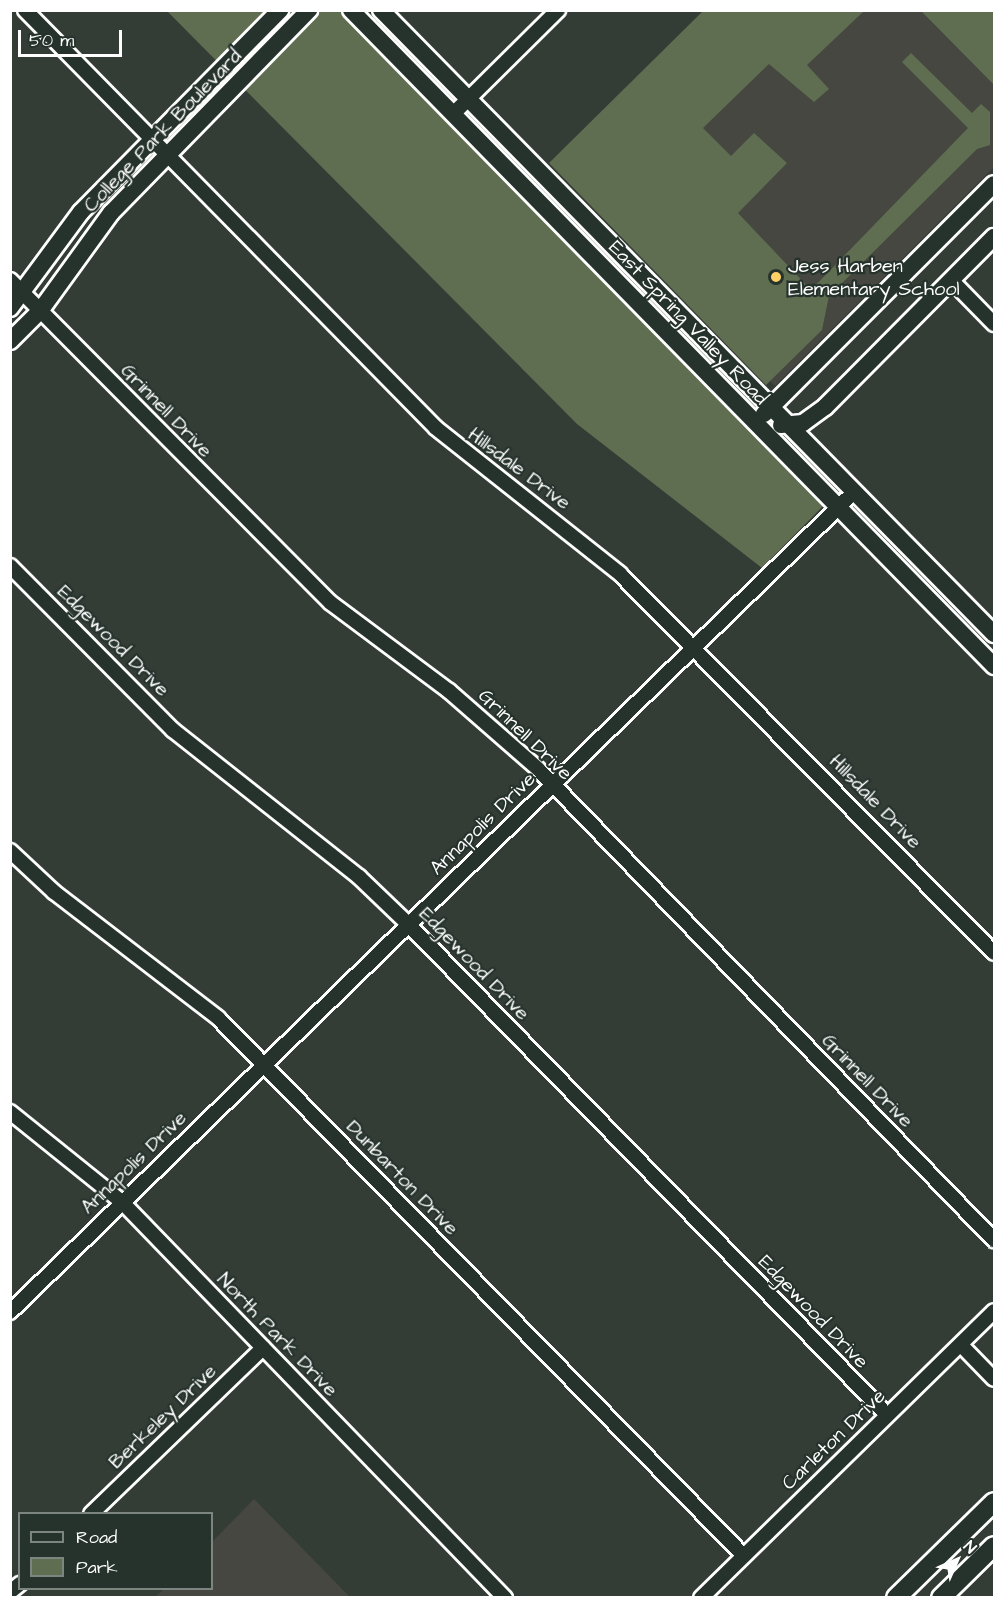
<!DOCTYPE html>
<html>
<head>
<meta charset="utf-8">
<style>
  body { margin:0 }
  #map { position:relative; width:1005px; height:1608px; overflow:hidden; background:#343c36; font-family:"Architects Daughter",sans-serif }
  div>[style] { position:absolute }
  .built>* { inset:0; background:#454740 }
  .green>* { inset:0; background:#5f6e50 }
  .roads { filter:drop-shadow(2px 0 #fff) drop-shadow(-2px 0 #fff) drop-shadow(0 2px #fff) drop-shadow(0 -2px #fff) }
  .minor>* { height:14px; margin:-7px; padding:0 7px; transform-origin:7px; border-radius:7px; background:#26332d }
  .tertiary>* { height:16px; margin:-8px; padding:0 8px; transform-origin:8px; border-radius:8px; background:#26332d }
  .secondary>* { height:18px; margin:-9px; padding:0 9px; transform-origin:9px; border-radius:9px; background:#26332d }
  .dots>* { width:16px; height:16px; translate:-50% -50%; box-sizing:border-box; border:3px solid #26332d; border-radius:50% }
  span { translate:-50% -50%; white-space:nowrap; text-align:center; line-height:1.15; -webkit-text-stroke:4.5px #26332d; paint-order:stroke }
  .street-label { font-size:20px; color:#fff }
  .poi-label { font-size:20px; color:#fff }
  .left { translate:0 -50%; text-align:left }
  .frame { position:absolute; inset:0; border:12px solid #fff; pointer-events:none }
  .legend { position:absolute; left:18px; top:1512px; width:195px; height:78px; box-sizing:border-box; background:#26332d; border:2px solid #7d8581; margin:0; padding:8px 10px; list-style:none; font-size:18px; color:#fff }
  .legend li { display:flex; align-items:center; gap:12px; height:30px }
  .legend b { width:30px; border:2px solid #7d8581 }
  .north { position:absolute; left:927px; top:1530px; width:60px; height:60px; -webkit-text-stroke:4px #26332d; paint-order:stroke; rotate:45deg; font-size:16px; font-weight:700; line-height:24px; text-align:center; color:#fff }
  .north::after { content:''; display:block; margin:auto; width:21px; height:27px; background:#fff; clip-path:polygon(50% 0,100% 100%,50% 72%,0 100%) }
  .scale { position:absolute; left:18px; top:30px; width:104px; height:27px; box-sizing:border-box; border:3px solid #fff; border-top:0; padding-left:8px; font-size:18px; line-height:21px; white-space:nowrap; color:#fff; -webkit-text-stroke:4px #26332d; paint-order:stroke }
</style>
</head>
<body>
<div id="map">
  <div class="built">
    <i style="clip-path:polygon(707px 11px,921px 11px,994px 85px,994px 167px,775px 386px,554px 163px)"></i>
    <i style="clip-path:polygon(254px 1499px,350px 1597px,155px 1597px,164px 1589px,212px 1588px,212px 1542px)"></i>
  </div>
  <div class="green">
    <i style="clip-path:polygon(167px 11px,340px 11px,826px 503px,762px 568px,577px 424px)"></i>
    <i style="clip-path:polygon(703px 11px,864px 11px,807px 65px,829px 89px,814px 102px,769px 64px,703px 128px,731px 156px,754px 133px,787px 163px,738px 213px,811px 290px,968px 128px,902px 62px,911px 53px,972px 113px,981px 104px,990px 112px,990px 145px,977px 149px,829px 296px,822px 330px,766px 385px,549px 163px)"></i>
    <i style="clip-path:polygon(921px 11px,994px 11px,994px 85px)"></i>
  </div>
  <div class="roads">
    <div class="minor">
      <i style="left:25px;top:10px;width:586px;rotate:45.48deg"></i>
      <i style="left:436px;top:428px;width:235px;rotate:38.4deg"></i>
      <i style="left:620px;top:574px;width:532px;rotate:45.38deg"></i>
      <i style="left:453px;top:114px;width:148px;rotate:-44.7deg"></i>
      <i style="left:10px;top:280px;width:455px;rotate:45.2deg"></i>
      <i style="left:331px;top:603px;width:147px;rotate:36.7deg"></i>
      <i style="left:449px;top:691px;width:118px;rotate:41.2deg"></i>
      <i style="left:538px;top:769px;width:656px;rotate:45.93deg"></i>
      <i style="left:952px;top:281px;width:60px;rotate:45.7deg"></i>
      <i style="left:10px;top:566px;width:231px;rotate:45.2deg"></i>
      <i style="left:173px;top:730px;width:237px;rotate:38.3deg"></i>
      <i style="left:359px;top:877px;width:68px;rotate:43.8deg"></i>
      <i style="left:408px;top:924px;width:686px;rotate:45.71deg"></i>
      <i style="left:10px;top:851px;width:60px;rotate:43deg"></i>
      <i style="left:54px;top:892px;width:207px;rotate:37.5deg"></i>
      <i style="left:218px;top:1018px;width:752px;rotate:45.65deg"></i>
      <i style="left:10px;top:1112px;width:144px;rotate:38.8deg"></i>
      <i style="left:122px;top:1202px;width:551px;rotate:45.96deg"></i>
      <i style="left:10px;top:1312px;width:1177px;rotate:-44.17deg"></i>
      <i style="left:961px;top:1345px;width:47px;rotate:45.9deg"></i>
      <i style="left:91px;top:1514px;width:239px;rotate:-44deg"></i>
      <i style="left:10px;top:1592px;width:13px;rotate:-39deg"></i>
      <i style="left:701px;top:1598px;width:410px;rotate:-44.4deg"></i>
    </div>
    <div class="tertiary">
      <i style="left:351px;top:10px;width:919px;rotate:45.57deg"></i>
      <i style="left:381px;top:10px;width:875px;rotate:45.51deg"></i>
      <i style="left:10px;top:308px;width:119px;rotate:-53.5deg"></i>
      <i style="left:81px;top:212px;width:284px;rotate:-45.4deg"></i>
      <i style="left:10px;top:341px;width:42px;rotate:-45deg"></i>
      <i style="left:40px;top:311px;width:121px;rotate:-54.1deg"></i>
      <i style="left:111px;top:213px;width:284px;rotate:-45.7deg"></i>
      <i style="left:764px;top:414px;width:325px;rotate:-45deg"></i>
      <i style="left:781px;top:425px;width:22px;rotate:-5deg"></i>
      <i style="left:803px;top:423px;width:27px;rotate:-36deg"></i>
      <i style="left:825px;top:407px;width:240px;rotate:-45.2deg"></i>
    </div>
    <div class="secondary">
      <i style="left:896px;top:1598px;width:137px;rotate:-44.4deg"></i>
      <i style="left:941px;top:1598px;width:74px;rotate:-44.5deg"></i>
    </div>
  </div>
  <div class="dots">
    <i style="left:776px;top:277px;background:#ffd166"></i>
  </div>
  <div class="street-label">
    <span style="left:163px;top:131px;rotate:-46deg">College Park Boulevard</span>
    <span style="left:688px;top:323px;rotate:46deg">East Spring Valley Road</span>
    <span style="left:166px;top:411px;rotate:46deg">Grinnell Drive</span>
    <span style="left:519px;top:469px;rotate:37deg">Hillsdale Drive</span>
    <span style="left:113px;top:641px;rotate:45deg">Edgewood Drive</span>
    <span style="left:525px;top:735px;rotate:44deg">Grinnell Drive</span>
    <span style="left:875px;top:802px;rotate:46deg">Hillsdale Drive</span>
    <span style="left:483px;top:824px;rotate:-44deg">Annapolis Drive</span>
    <span style="left:474px;top:964px;rotate:46deg">Edgewood Drive</span>
    <span style="left:867px;top:1081px;rotate:46deg">Grinnell Drive</span>
    <span style="left:134px;top:1163px;rotate:-44deg">Annapolis Drive</span>
    <span style="left:402px;top:1178px;rotate:46deg">Dunbarton Drive</span>
    <span style="left:813px;top:1312px;rotate:46deg">Edgewood Drive</span>
    <span style="left:277px;top:1335px;rotate:46deg">North Park Drive</span>
    <span style="left:163px;top:1417px;rotate:-44deg">Berkeley Drive</span>
    <span style="left:834px;top:1440px;rotate:-44deg">Carleton Drive</span>
  </div>
  <div class="poi-label">
    <span class="left" style="left:788px;top:278px">Jess Harben<br>Elementary School</span>
  </div>
  <div class="frame"></div>
  <ul class="legend">
  <li><b style="height:8px;background:#26332d"></b>Road</li>
  <li><b style="height:16px;background:#5f6e50"></b>Park</li>
  </ul>
  <div class="north">N</div>
  <div class="scale">50 m</div>
</div>
</body>
</html>
